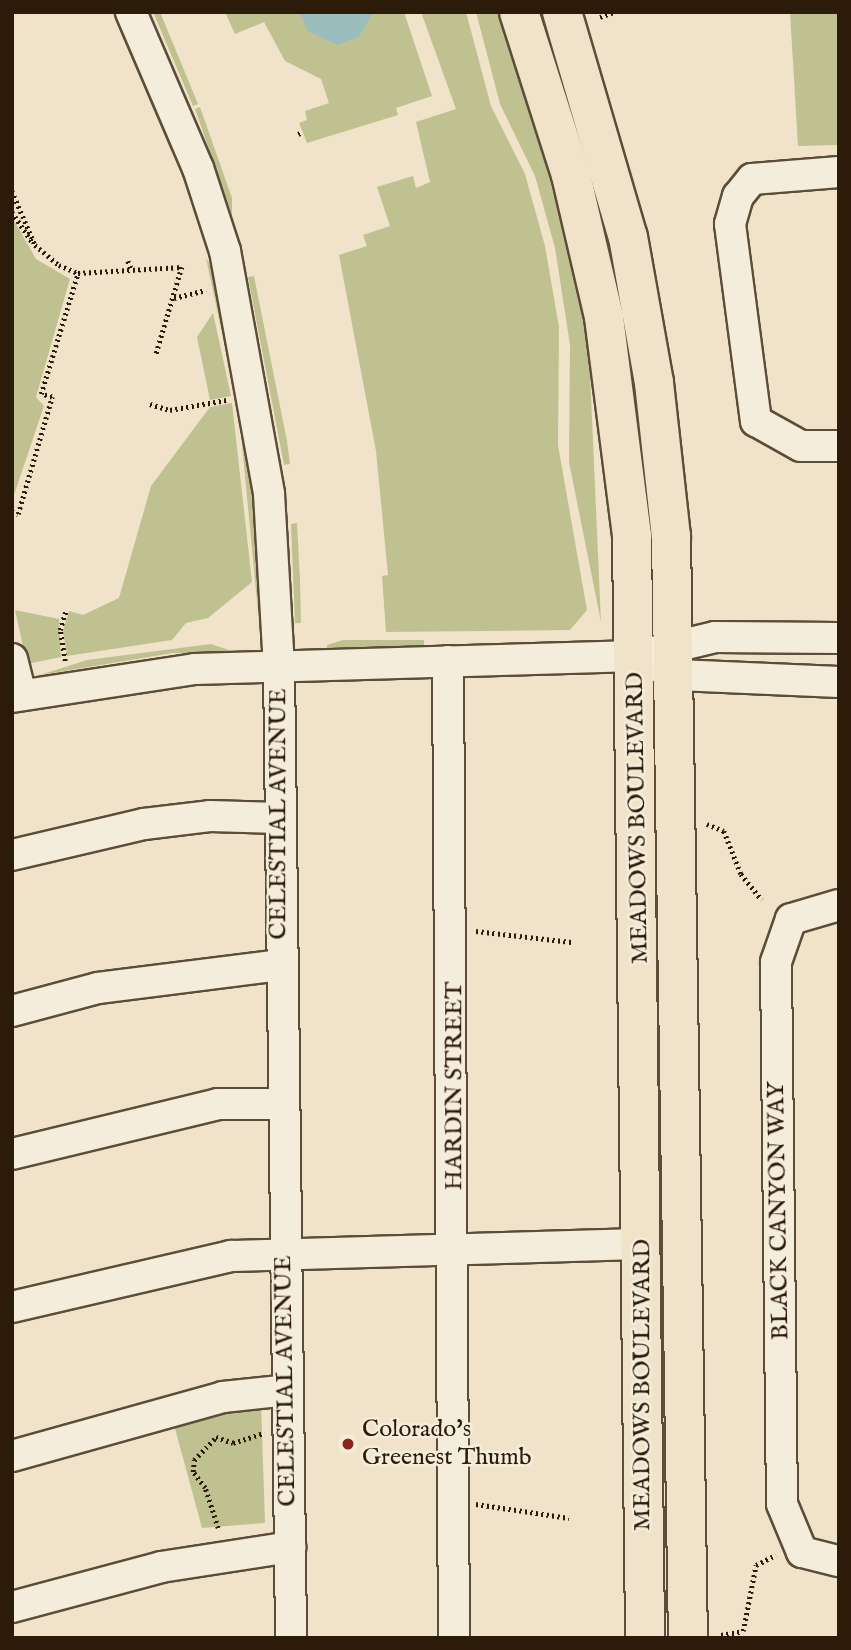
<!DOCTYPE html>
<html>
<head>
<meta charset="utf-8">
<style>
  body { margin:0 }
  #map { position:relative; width:851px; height:1650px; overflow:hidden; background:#f0e3c9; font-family:"IM FELL English",serif }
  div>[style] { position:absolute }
  .green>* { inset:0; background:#c0c191 }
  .water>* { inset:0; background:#9bbdbc }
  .path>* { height:4.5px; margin-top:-2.25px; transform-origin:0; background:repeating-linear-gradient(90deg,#2c1b08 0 2px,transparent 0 5.5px) }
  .roads { filter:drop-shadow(2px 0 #5d4d38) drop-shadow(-2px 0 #5d4d38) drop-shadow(0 2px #5d4d38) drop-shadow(0 -2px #5d4d38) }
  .minor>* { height:30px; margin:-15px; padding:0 15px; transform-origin:15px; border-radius:15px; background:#f5eddc }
  .major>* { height:38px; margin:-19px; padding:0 19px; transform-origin:19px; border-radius:19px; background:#f0e3c9 }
  .dots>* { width:19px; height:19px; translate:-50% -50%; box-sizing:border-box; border:4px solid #f5eddc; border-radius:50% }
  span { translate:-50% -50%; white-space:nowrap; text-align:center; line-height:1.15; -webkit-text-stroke:5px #f5eddc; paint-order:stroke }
  .street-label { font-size:24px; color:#2c1b08 }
  .poi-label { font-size:24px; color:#2c1b08 }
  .left { translate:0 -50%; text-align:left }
  .frame { position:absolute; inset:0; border:14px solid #2c1b08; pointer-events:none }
</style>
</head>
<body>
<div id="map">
  <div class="green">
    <i style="clip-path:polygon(112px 12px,119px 12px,176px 149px,171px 151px)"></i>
    <i style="clip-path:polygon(153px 12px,160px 12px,198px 104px,193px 106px)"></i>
    <i style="clip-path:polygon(225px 12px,404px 12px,432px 96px,396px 108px,398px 115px,307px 143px,299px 123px,307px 120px,305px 111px,329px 103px,321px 79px,285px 61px,264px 22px,235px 34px)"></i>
    <i style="clip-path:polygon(421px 12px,466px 12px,491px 106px,525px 174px,545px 246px,559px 327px,558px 445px,587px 610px,570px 630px,386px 632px,382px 576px,388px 575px,376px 451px,339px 255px,367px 246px,363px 235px,390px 226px,377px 187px,413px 176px,416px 188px,430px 182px,416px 122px,456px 109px)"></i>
    <i style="clip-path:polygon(476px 12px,500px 12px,523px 75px,588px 328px,601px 622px,569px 462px,570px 345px,555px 248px,535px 176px,500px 104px)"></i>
    <i style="clip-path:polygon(790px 12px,839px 12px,839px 145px,798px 146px)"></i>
    <i style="clip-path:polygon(200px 107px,232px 198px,232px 215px,195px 109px)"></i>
    <i style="clip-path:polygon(12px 217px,36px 259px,70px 279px,36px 397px,44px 406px,12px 501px)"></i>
    <i style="clip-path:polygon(206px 258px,215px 273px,252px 460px,265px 633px,260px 633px,239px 413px)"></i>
    <i style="clip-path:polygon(254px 276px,287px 441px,290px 464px,284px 465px,248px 277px)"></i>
    <i style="clip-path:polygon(213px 313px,231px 396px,210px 400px,197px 337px)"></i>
    <i style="clip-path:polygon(232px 403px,252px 582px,208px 618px,186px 623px,172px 640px,67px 656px,63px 631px,69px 611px,83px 615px,119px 598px,151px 486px,210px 407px)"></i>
    <i style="clip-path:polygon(297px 523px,300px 580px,301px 623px,295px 623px,291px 524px)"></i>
    <i style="clip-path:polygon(15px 610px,59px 619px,61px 657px,27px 664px)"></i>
    <i style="clip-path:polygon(343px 640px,424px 640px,424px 645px,327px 652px,327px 645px)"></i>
    <i style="clip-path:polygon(211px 644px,241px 654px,173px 653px,40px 675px,87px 660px)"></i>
    <i style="clip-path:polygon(261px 1402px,265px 1523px,202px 1528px,173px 1421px)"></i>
  </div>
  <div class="water">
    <i style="clip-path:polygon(299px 12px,373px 12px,359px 37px,337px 45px,308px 31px)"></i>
  </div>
  <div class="path">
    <i style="left:600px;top:17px;width:15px;rotate:-20deg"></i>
    <i style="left:298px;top:134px;width:5px;rotate:-22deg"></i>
    <i style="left:12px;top:191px;width:59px;rotate:66.9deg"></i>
    <i style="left:35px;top:245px;width:31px;rotate:40deg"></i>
    <i style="left:59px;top:265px;width:21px;rotate:23deg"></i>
    <i style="left:78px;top:273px;width:104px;rotate:-3.3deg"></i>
    <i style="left:182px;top:267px;width:92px;rotate:106.5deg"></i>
    <i style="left:12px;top:212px;width:36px;rotate:56deg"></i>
    <i style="left:128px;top:261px;width:10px;rotate:66deg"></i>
    <i style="left:174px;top:298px;width:33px;rotate:-14deg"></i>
    <i style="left:150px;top:404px;width:21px;rotate:17deg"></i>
    <i style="left:170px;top:410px;width:57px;rotate:-10.1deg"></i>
    <i style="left:12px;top:512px;width:6px;rotate:18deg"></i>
    <i style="left:18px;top:514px;width:122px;rotate:-73.8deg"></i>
    <i style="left:52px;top:397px;width:11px;rotate:-165deg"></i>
    <i style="left:41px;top:394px;width:127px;rotate:-73deg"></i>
    <i style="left:65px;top:661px;width:31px;rotate:-99deg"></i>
    <i style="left:60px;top:630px;width:21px;rotate:-73deg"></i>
    <i style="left:707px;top:824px;width:18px;rotate:22deg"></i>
    <i style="left:724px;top:831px;width:46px;rotate:68.4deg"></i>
    <i style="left:741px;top:874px;width:33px;rotate:51deg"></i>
    <i style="left:476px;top:931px;width:96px;rotate:6.6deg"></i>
    <i style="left:476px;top:1504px;width:94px;rotate:8.6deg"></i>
    <i style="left:218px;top:1528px;width:42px;rotate:-108deg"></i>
    <i style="left:205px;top:1488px;width:20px;rotate:-127deg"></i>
    <i style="left:193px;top:1472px;width:12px;rotate:-85deg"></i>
    <i style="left:194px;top:1460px;width:32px;rotate:-46deg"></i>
    <i style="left:216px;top:1437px;width:18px;rotate:19deg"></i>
    <i style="left:233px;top:1443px;width:33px;rotate:-18deg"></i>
    <i style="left:721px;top:1635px;width:22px;rotate:-10deg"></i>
    <i style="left:743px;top:1631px;width:67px;rotate:-78.9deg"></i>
    <i style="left:756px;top:1565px;width:22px;rotate:-27deg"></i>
  </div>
  <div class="roads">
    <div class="minor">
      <i style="left:131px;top:12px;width:170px;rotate:66.8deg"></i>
      <i style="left:198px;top:168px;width:87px;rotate:72deg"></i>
      <i style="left:225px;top:251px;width:247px;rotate:79.7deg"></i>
      <i style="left:269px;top:494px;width:172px;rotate:86.7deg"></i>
      <i style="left:279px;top:666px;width:972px;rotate:89.29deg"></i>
      <i style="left:839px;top:172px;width:87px;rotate:175.4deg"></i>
      <i style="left:752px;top:179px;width:22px;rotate:129deg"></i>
      <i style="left:738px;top:196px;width:29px;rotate:106deg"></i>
      <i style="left:730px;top:224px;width:199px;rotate:82.5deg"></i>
      <i style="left:756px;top:421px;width:51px;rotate:29.1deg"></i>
      <i style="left:801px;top:446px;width:38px"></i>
      <i style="left:12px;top:659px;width:37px;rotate:76deg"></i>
      <i style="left:448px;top:661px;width:977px;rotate:89.65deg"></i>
      <i style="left:655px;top:665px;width:24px;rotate:24deg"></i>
      <i style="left:677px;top:675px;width:162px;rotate:2.5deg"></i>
      <i style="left:12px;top:697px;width:185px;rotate:-8.7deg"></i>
      <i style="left:195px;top:669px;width:441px;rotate:-1.7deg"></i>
      <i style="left:636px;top:656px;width:81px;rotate:-13.5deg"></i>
      <i style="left:715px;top:637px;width:124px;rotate:0.5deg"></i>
      <i style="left:12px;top:855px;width:136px;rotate:-13.2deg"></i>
      <i style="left:144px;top:824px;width:66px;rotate:-6.9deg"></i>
      <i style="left:210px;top:816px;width:69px;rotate:1.7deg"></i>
      <i style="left:839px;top:905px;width:50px;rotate:163.7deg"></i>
      <i style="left:791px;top:919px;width:46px;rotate:109.2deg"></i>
      <i style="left:776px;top:962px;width:542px;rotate:89.37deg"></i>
      <i style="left:782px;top:1504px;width:52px;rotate:67.4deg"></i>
      <i style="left:802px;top:1552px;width:38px;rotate:14deg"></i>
      <i style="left:12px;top:1011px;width:89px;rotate:-15deg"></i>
      <i style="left:98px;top:988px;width:183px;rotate:-7.2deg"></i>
      <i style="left:12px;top:1154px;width:212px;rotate:-13.6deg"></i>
      <i style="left:218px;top:1104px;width:65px"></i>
      <i style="left:12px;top:1307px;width:225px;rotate:-13.1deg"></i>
      <i style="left:231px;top:1256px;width:410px;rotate:-1.7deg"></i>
      <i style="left:12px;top:1456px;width:219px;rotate:-15.6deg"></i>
      <i style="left:223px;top:1397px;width:65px;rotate:-6.1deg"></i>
      <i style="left:12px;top:1607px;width:154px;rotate:-15deg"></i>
      <i style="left:161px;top:1567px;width:131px;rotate:-8.8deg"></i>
    </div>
    <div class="major">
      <i style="left:519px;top:12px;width:171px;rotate:72.3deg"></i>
      <i style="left:571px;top:175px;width:146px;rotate:76.9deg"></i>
      <i style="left:604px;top:317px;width:222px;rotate:82.7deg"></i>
      <i style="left:632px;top:537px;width:1101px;rotate:89.32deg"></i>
      <i style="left:562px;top:12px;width:234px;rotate:73.7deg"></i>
      <i style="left:628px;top:237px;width:148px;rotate:79.9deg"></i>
      <i style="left:654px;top:383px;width:154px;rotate:83.7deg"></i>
      <i style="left:671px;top:536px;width:1102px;rotate:89.12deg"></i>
    </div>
  </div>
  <div class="dots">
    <i style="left:348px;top:1444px;background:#8f2418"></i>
  </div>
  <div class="street-label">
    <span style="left:279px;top:814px;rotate:-90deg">CELESTIAL AVENUE</span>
    <span style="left:638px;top:818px;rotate:-91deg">MEADOWS BOULEVARD</span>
    <span style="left:455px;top:1086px;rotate:-90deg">HARDIN STREET</span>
    <span style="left:779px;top:1211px;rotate:-91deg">BLACK CANYON WAY</span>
    <span style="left:286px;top:1381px;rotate:-91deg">CELESTIAL AVENUE</span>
    <span style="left:643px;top:1385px;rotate:-90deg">MEADOWS BOULEVARD</span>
  </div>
  <div class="poi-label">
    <span class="left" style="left:362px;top:1444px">Colorado's<br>Greenest Thumb</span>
  </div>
  <div class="frame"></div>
</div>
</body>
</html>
